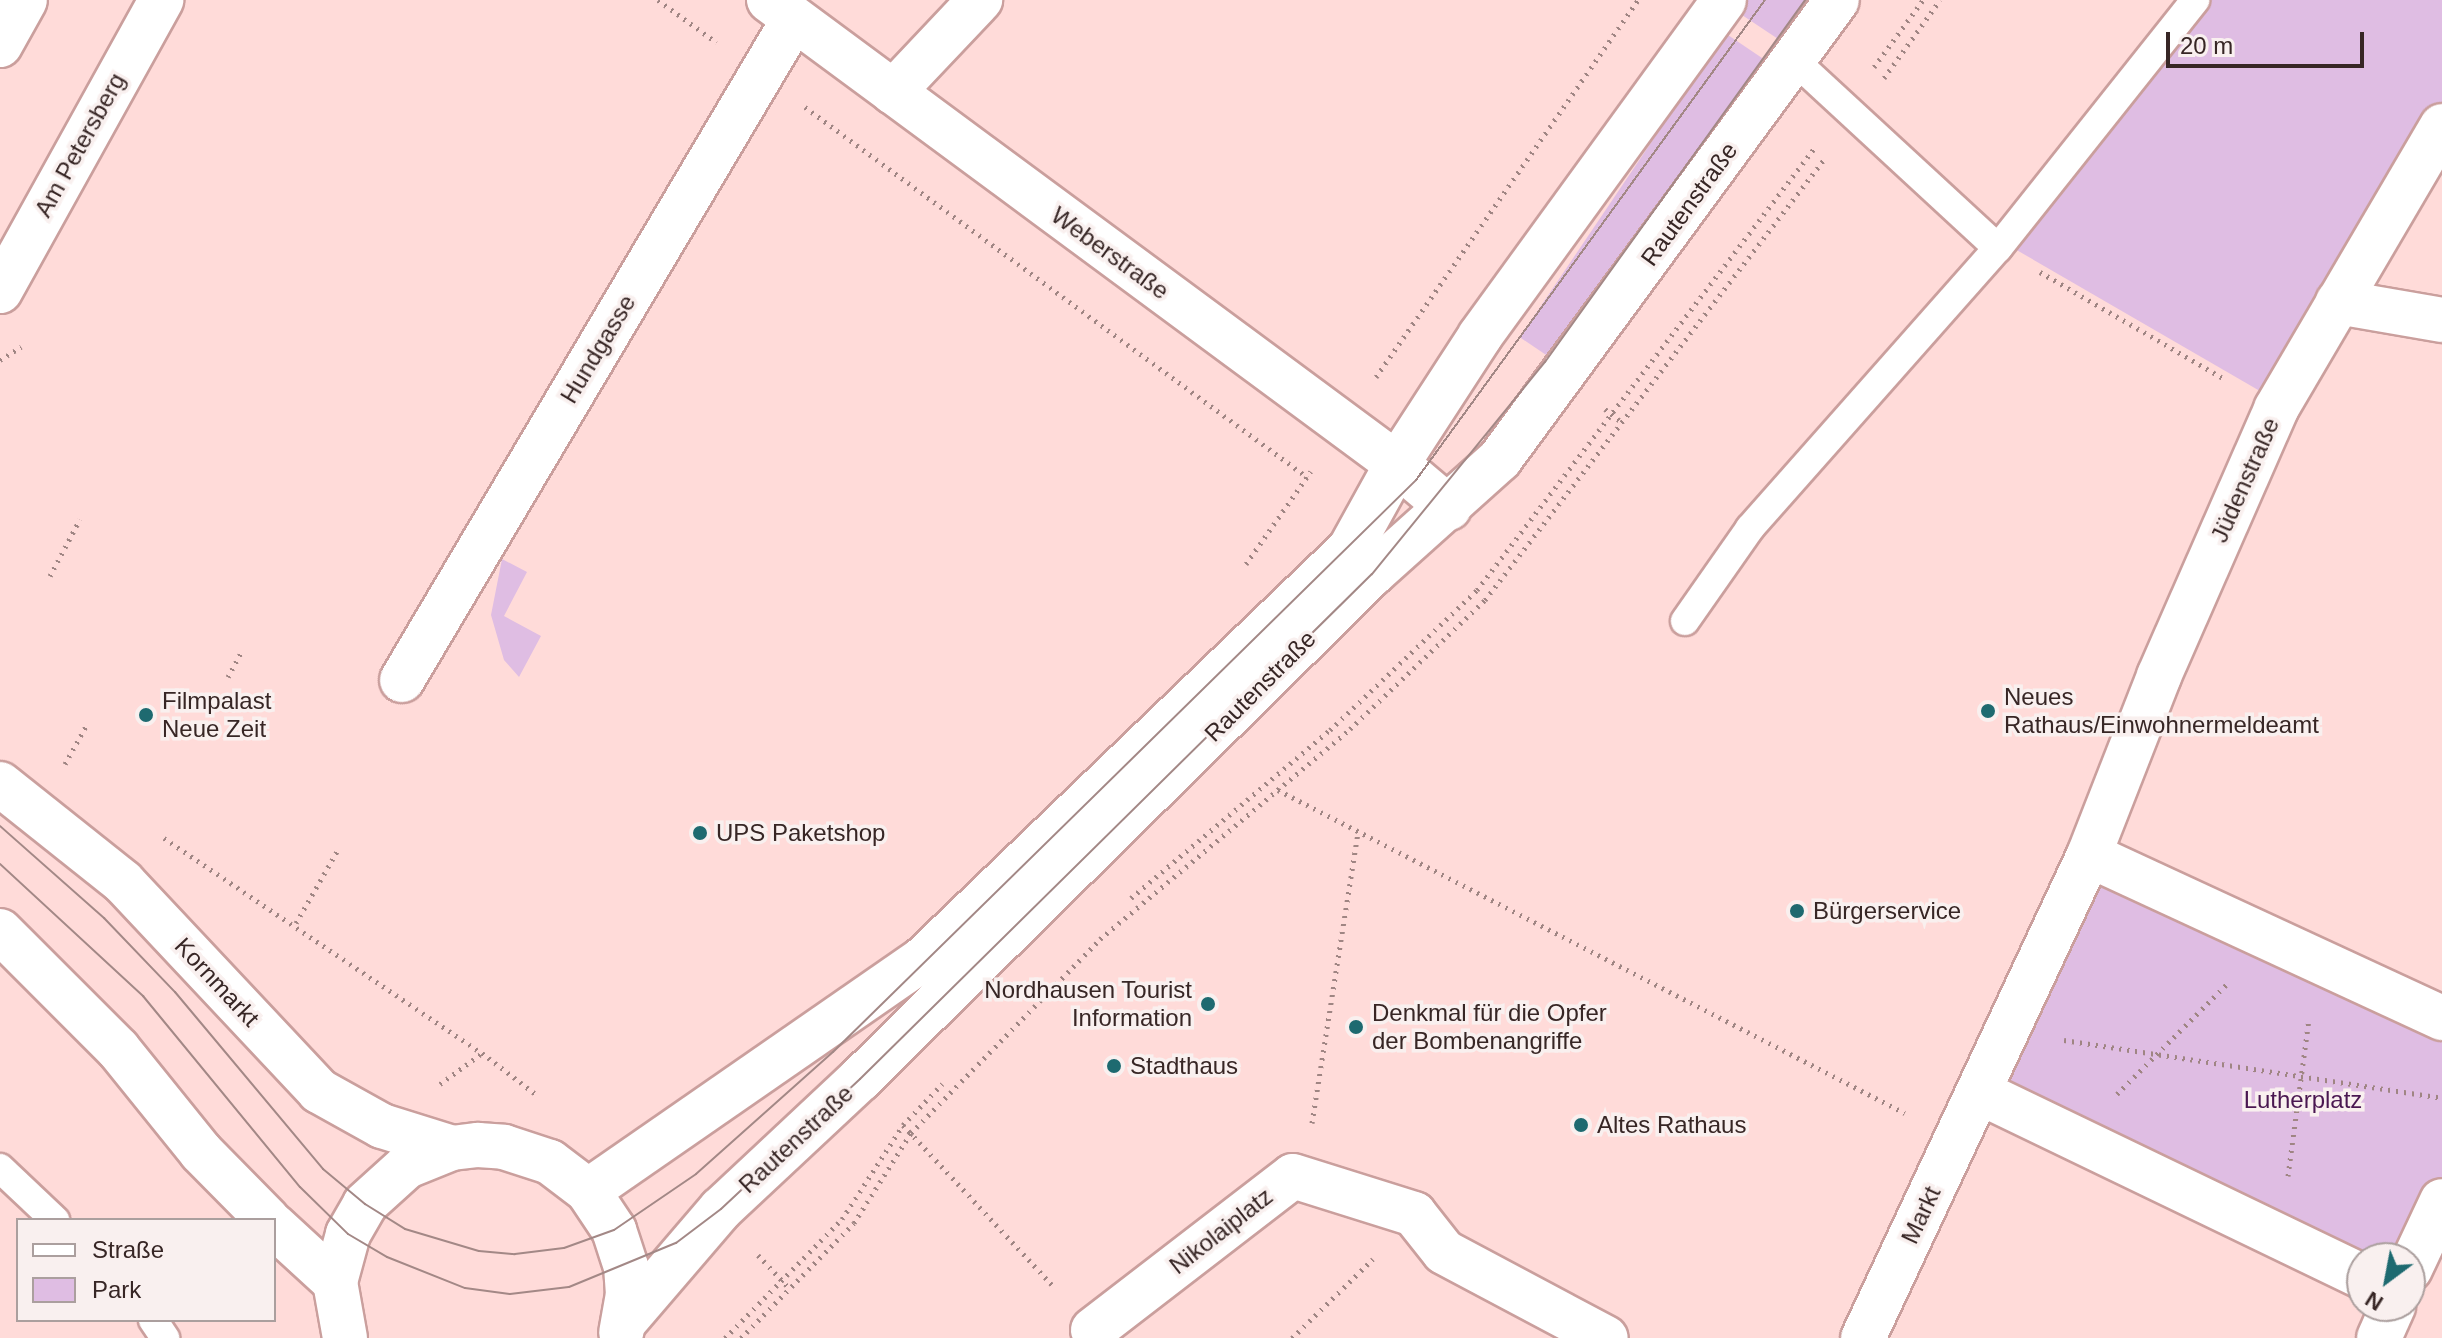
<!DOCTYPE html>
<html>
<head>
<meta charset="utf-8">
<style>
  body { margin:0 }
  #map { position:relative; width:2442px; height:1338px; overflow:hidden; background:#ffdbd9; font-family:Arial,sans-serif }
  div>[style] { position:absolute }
  .green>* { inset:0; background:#dfbde3; transform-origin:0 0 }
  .path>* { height:5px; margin-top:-2.5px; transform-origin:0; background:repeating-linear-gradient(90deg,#9f8583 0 2px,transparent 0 8px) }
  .roads { filter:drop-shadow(2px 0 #ca9f9d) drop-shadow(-2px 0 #ca9f9d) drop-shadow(0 2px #ca9f9d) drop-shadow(0 -2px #ca9f9d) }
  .service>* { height:28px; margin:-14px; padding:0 14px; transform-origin:14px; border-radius:14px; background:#fff }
  .minor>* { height:44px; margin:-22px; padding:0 22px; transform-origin:22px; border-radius:22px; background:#fff }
  .tram>* { height:2px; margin:-1px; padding:0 1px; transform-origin:1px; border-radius:1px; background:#a38886 }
  .dots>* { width:22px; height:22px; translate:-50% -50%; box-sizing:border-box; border:4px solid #f9f0ef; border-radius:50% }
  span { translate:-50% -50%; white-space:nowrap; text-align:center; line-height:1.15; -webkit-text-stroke:7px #f9f0ef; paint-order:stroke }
  .street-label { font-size:24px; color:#372625 }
  .poi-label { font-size:24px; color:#372625 }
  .left { translate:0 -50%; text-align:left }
  .right { translate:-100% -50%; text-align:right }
  .park-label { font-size:24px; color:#4a1751 }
  .legend { position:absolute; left:16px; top:1218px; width:260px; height:104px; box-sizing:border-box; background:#f9f0ef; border:2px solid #ab9f9e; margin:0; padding:10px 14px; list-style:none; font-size:24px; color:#372625 }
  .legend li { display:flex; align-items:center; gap:16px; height:40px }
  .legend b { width:40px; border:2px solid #ab9f9e }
  .north { position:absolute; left:2346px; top:1242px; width:80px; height:80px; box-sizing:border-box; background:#f9f0ef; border:2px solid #ab9f9e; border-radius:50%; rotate:212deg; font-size:22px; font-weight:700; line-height:32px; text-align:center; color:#372625 }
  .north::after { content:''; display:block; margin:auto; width:28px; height:36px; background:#1e6a70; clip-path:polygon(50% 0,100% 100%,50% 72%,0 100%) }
  .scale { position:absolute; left:2166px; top:32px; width:198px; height:36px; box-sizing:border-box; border:4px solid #372625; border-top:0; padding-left:10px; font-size:24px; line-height:28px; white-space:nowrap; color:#372625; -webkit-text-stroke:6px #f9f0ef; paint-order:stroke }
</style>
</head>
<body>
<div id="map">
  <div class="green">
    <i style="clip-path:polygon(1748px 0,1824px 0,1790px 47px,1739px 13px)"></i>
    <i style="clip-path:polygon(2203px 0,2442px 0,2442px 105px,2272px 398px,2008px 245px)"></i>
    <i style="left:1725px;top:33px;width:59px;height:367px;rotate:34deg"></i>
    <i style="clip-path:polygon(502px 559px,527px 572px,504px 616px,541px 636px,519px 677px,504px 660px,491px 615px)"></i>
    <i style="clip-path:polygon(2089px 855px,2442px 1018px,2442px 1201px,2410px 1258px,2362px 1258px,1979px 1092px)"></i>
  </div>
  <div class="path">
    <i style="left:658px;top:0;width:72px;rotate:35.9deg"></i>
    <i style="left:1874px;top:67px;width:83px;rotate:-53.8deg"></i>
    <i style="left:1884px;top:78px;width:96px;rotate:-54.3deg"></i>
    <i style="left:805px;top:107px;width:624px;rotate:36.39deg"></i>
    <i style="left:2040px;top:272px;width:215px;rotate:30.1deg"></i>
    <i style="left:0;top:360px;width:25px;rotate:-32deg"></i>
    <i style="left:1376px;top:377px;width:459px;rotate:-55.2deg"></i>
    <i style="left:1605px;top:409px;width:23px;rotate:38deg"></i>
    <i style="left:1246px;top:564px;width:113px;rotate:-55deg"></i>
    <i style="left:50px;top:576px;width:64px;rotate:-62.2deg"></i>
    <i style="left:228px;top:677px;width:30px;rotate:-62deg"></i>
    <i style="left:65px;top:764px;width:43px;rotate:-61.1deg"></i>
    <i style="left:1278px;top:790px;width:705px;rotate:27.26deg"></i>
    <i style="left:164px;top:838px;width:384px;rotate:34.1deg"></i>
    <i style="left:1131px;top:898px;width:260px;rotate:-40.2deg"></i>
    <i style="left:1330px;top:730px;width:203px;rotate:-43.6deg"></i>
    <i style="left:1477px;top:590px;width:559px;rotate:-52.64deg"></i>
    <i style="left:296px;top:923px;width:86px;rotate:-60.2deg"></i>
    <i style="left:2064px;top:1040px;width:382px;rotate:8.7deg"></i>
    <i style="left:440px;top:1084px;width:52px;rotate:-36.4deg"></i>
    <i style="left:482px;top:1053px;width:69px;rotate:37.4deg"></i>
    <i style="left:2117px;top:1094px;width:158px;rotate:-45deg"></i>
    <i style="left:1312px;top:1123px;width:293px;rotate:-81deg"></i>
    <i style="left:903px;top:1125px;width:223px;rotate:47deg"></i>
    <i style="left:2288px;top:1176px;width:158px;rotate:-82.4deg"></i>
    <i style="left:758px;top:1255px;width:47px;rotate:46.7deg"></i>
    <i style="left:725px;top:1338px;width:167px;rotate:-45.5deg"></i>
    <i style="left:842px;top:1219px;width:112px;rotate:-57deg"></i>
    <i style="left:903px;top:1125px;width:57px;rotate:-46.4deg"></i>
    <i style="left:741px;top:1338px;width:161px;rotate:-45.5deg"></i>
    <i style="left:854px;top:1223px;width:107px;rotate:-57.7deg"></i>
    <i style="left:911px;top:1133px;width:271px;rotate:-45.7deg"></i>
    <i style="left:1100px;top:939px;width:326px;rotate:-40deg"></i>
    <i style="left:1350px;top:729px;width:187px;rotate:-43.7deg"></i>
    <i style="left:1485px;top:600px;width:559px;rotate:-52.41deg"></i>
    <i style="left:1292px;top:1338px;width:113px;rotate:-44.3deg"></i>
  </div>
  <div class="roads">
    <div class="service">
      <i style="left:1794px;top:60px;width:277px;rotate:42.7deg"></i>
      <i style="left:1685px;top:621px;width:113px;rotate:-55deg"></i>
      <i style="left:1750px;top:528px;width:374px;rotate:-48.5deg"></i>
      <i style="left:1998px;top:248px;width:317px;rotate:-51.5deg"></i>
      <i style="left:0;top:1168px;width:76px;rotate:43.4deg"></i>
      <i style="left:153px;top:1320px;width:22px;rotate:56deg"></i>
    </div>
    <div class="minor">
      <i style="left:769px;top:0;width:781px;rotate:36.46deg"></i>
      <i style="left:1397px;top:464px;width:68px;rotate:40.2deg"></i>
      <i style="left:0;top:45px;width:51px;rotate:-60.9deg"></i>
      <i style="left:893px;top:92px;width:127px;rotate:-46.6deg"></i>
      <i style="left:0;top:291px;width:333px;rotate:-61deg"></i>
      <i style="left:2338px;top:302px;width:106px;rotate:9.8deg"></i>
      <i style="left:402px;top:680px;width:768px;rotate:-59.33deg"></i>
      <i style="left:0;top:784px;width:157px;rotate:38.5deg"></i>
      <i style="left:123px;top:882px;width:287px;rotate:46.8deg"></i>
      <i style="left:319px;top:1091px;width:72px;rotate:29.1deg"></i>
      <i style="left:382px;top:1126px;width:73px;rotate:17.4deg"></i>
      <i style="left:2089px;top:855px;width:389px;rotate:24.8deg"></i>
      <i style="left:0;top:931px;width:167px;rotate:45deg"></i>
      <i style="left:118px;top:1049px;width:132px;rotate:51.1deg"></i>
      <i style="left:201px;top:1152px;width:95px;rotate:45.4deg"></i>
      <i style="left:1979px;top:1092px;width:425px;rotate:25.7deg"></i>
      <i style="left:588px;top:1191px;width:406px;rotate:-34.7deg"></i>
      <i style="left:922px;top:960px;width:593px;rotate:-43.84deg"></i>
      <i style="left:1350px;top:549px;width:97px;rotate:-61.1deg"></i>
      <i style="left:1397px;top:464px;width:153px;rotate:-57deg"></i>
      <i style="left:1480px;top:336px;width:415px;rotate:-54deg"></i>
      <i style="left:274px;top:1226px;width:83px;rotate:42.6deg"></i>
      <i style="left:2410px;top:1269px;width:75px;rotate:-64.8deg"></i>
      <i style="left:624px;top:1322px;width:149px;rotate:-49.4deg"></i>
      <i style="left:721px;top:1209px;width:190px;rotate:-43.1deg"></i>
      <i style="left:860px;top:1079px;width:719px;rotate:-44.61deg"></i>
      <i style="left:1372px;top:574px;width:172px;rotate:-41.9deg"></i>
      <i style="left:1500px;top:459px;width:569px;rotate:-53.71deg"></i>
      <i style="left:1093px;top:1330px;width:252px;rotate:-37.6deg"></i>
      <i style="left:1293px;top:1176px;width:127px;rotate:17.4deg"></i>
      <i style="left:1414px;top:1214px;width:48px;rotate:51.7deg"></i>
      <i style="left:1444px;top:1252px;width:183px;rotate:28deg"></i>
      <i style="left:345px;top:1338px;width:57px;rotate:-100.1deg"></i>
      <i style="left:335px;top:1282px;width:50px;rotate:-74.8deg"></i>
      <i style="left:348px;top:1234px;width:34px;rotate:-60deg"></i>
      <i style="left:365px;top:1204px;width:57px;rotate:-42.1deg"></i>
      <i style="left:407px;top:1166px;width:48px;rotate:-21.8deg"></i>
      <i style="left:452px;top:1148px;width:26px;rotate:-7deg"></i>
      <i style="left:478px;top:1145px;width:26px;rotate:4deg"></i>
      <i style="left:504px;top:1147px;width:48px;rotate:18.1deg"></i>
      <i style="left:550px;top:1162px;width:48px;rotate:37.3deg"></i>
      <i style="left:588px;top:1191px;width:47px;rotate:56.3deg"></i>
      <i style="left:614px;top:1230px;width:38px;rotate:72deg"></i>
      <i style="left:626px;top:1266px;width:28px;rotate:86deg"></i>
      <i style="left:628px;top:1294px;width:39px;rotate:100deg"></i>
      <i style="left:1863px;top:1338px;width:533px;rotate:-64.92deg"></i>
      <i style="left:2089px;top:855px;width:192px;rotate:-68.6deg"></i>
      <i style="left:2159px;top:676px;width:292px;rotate:-66.3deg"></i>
      <i style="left:2276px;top:409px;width:328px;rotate:-59.6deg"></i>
      <i style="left:2379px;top:1338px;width:35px;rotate:-66deg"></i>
    </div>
  </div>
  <div class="tram">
    <i style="left:0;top:826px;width:139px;rotate:41.5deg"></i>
    <i style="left:104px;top:918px;width:103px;rotate:46.2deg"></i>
    <i style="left:175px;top:992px;width:231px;rotate:50.1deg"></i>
    <i style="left:323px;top:1169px;width:55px;rotate:39.8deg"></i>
    <i style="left:365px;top:1204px;width:47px;rotate:32deg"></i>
    <i style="left:405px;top:1229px;width:77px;rotate:16.6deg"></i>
    <i style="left:479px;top:1251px;width:36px;rotate:5deg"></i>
    <i style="left:515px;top:1254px;width:49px;rotate:-7deg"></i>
    <i style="left:564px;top:1248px;width:53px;rotate:-19.8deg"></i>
    <i style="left:614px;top:1230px;width:99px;rotate:-34.3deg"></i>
    <i style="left:696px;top:1174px;width:183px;rotate:-41.7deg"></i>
    <i style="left:833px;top:1052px;width:817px;rotate:-44.45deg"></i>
    <i style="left:1416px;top:480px;width:593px;rotate:-53.98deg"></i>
    <i style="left:0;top:864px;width:195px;rotate:42.7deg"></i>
    <i style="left:143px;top:996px;width:247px;rotate:50.6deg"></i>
    <i style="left:300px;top:1187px;width:67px;rotate:44.4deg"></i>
    <i style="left:348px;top:1234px;width:45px;rotate:30.5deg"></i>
    <i style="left:387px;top:1257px;width:84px;rotate:21.7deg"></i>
    <i style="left:465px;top:1288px;width:45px;rotate:7.6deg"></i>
    <i style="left:510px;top:1294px;width:59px;rotate:-6.8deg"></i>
    <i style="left:569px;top:1287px;width:116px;rotate:-22.4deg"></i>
    <i style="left:676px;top:1243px;width:56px;rotate:-37.1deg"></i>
    <i style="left:721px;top:1209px;width:190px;rotate:-43.1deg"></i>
    <i style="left:860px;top:1079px;width:719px;rotate:-44.61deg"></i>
    <i style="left:1372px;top:574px;width:274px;rotate:-50.8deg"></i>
    <i style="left:1545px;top:362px;width:446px;rotate:-54.3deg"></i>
  </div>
  <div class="dots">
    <i style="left:1988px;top:711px;background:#1e6a70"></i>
    <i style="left:146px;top:715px;background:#1e6a70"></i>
    <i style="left:700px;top:833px;background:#1e6a70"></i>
    <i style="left:1797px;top:911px;background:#1e6a70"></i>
    <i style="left:1208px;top:1004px;background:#1e6a70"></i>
    <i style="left:1356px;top:1027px;background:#1e6a70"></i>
    <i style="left:1114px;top:1066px;background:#1e6a70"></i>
    <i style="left:1581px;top:1125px;background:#1e6a70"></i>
  </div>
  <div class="street-label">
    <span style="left:80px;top:145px;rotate:-61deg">Am Petersberg</span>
    <span style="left:1689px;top:204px;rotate:-54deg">Rautenstraße</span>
    <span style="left:1110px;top:253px;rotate:36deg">Weberstraße</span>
    <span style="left:598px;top:349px;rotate:-59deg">Hundgasse</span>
    <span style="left:2245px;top:480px;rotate:-66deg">Jüdenstraße</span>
    <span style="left:1260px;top:686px;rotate:-45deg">Rautenstraße</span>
    <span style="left:217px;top:982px;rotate:47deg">Kornmarkt</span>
    <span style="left:796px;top:1139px;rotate:-43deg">Rautenstraße</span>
    <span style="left:1921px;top:1215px;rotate:-65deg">Markt</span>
    <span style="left:1221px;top:1231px;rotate:-38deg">Nikolaiplatz</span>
  </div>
  <div class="poi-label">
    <span class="left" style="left:2004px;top:711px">Neues<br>Rathaus/Einwohnermeldeamt</span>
    <span class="left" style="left:162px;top:715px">Filmpalast<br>Neue Zeit</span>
    <span class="left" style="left:716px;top:833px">UPS Paketshop</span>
    <span class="left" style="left:1813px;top:911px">Bürgerservice</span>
    <span class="right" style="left:1192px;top:1004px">Nordhausen Tourist<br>Information</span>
    <span class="left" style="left:1372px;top:1027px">Denkmal für die Opfer<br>der Bombenangriffe</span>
    <span class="left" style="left:1130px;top:1066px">Stadthaus</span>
    <span class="left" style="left:1597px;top:1125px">Altes Rathaus</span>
  </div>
  <div class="park-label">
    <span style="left:2303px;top:1100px">Lutherplatz</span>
  </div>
  <ul class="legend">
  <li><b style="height:10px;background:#fff"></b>Straße</li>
  <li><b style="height:22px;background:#dfbde3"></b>Park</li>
  </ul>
  <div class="north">N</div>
  <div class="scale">20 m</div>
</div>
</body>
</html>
